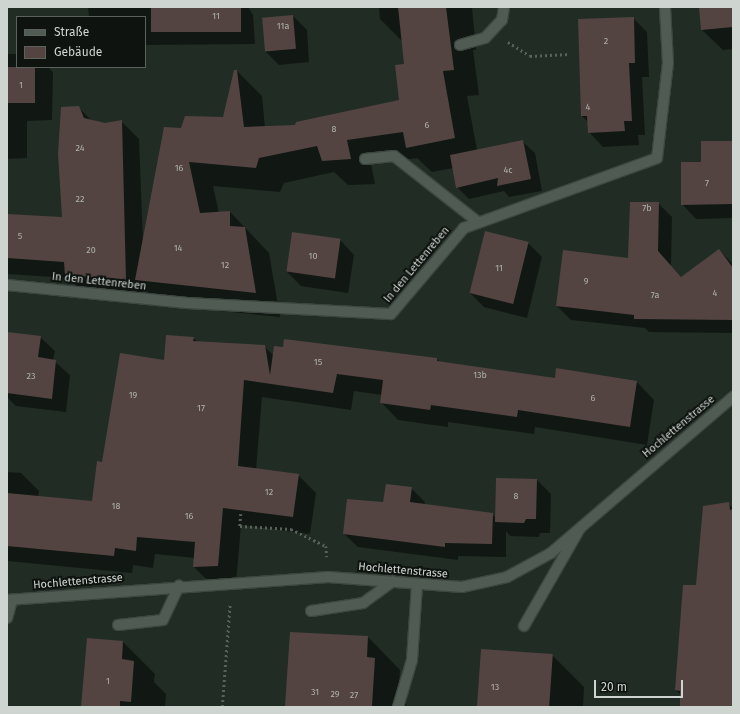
<!DOCTYPE html>
<html>
<head>
<meta charset="utf-8">
<style>
  body { margin:0 }
  #map { position:relative; width:740px; height:714px; overflow:hidden; background:#212c24; font-family:"Fira Sans",sans-serif }
  div>[style] { position:absolute }
  .shadow>* { inset:0; background:#0007 }
  .building>* { inset:0; background:#534442; transform-origin:0 0 }
  .path>* { height:2.5px; margin-top:-1.25px; transform-origin:0; background:repeating-linear-gradient(90deg,#58625b 0 2px,transparent 0 5px) }
  .roads { filter:drop-shadow(1px 0 #3d4640) drop-shadow(-1px 0 #3d4640) drop-shadow(0 1px #3d4640) drop-shadow(0 -1px #3d4640) }
  .lane>* { height:10px; margin:-5px; padding:0 5px; transform-origin:5px; border-radius:5px; background:#505c53 }
  .street>* { height:10px; margin:-5px; padding:0 5px; transform-origin:5px; border-radius:5px; background:#505c53 }
  span { translate:-50% -50%; white-space:nowrap; text-align:center; line-height:1.15; -webkit-text-stroke:4px #0e130f; paint-order:stroke }
  .number-label { font-size:9px; color:#afb1ac }
  .number-label span { -webkit-text-stroke-width:0 }
  .street-label { font-size:11px; color:#ced5d0 }
  .frame { position:absolute; inset:0; border:8px solid #ced5d0; pointer-events:none }
  .legend { position:absolute; left:16px; top:16px; width:130px; height:52px; box-sizing:border-box; background:#0e130f; border:1px solid #5b615c; margin:0; padding:5px 7px; list-style:none; font-size:12px; color:#ced5d0 }
  .legend li { display:flex; align-items:center; gap:8px; height:20px }
  .legend b { width:20px; border:1px solid #5b615c }
  .scale { position:absolute; left:594px; top:680px; width:89px; height:18px; box-sizing:border-box; border:2px solid #ced5d0; border-top:0; padding-left:5px; font-size:12px; line-height:14px; white-space:nowrap; color:#ced5d0; -webkit-text-stroke:3px #0e130f; paint-order:stroke }
</style>
</head>
<body>
<div id="map">
  <div class="shadow">
    <i style="clip-path:polygon(88px 7px,248px 7px,253px 15px,255px 44px,145px 45px,145px 17px,89px 17px)"></i>
    <i style="clip-path:polygon(379px 7px,472px 7px,476px 50px,473px 50px,479px 95px,467px 96px,477px 150px,523px 142px,535px 153px,542px 191px,509px 197px,504px 191px,469px 199px,457px 187px,453px 168px,432px 172px,417px 158px,371px 164px,375px 184px,348px 185px,334px 172px,284px 183px,280px 192px,213px 186px,219px 213px,230px 212px,269px 253px,280px 317px,161px 305px,143px 287px,143px 297px,83px 292px,68px 278px,7px 274px,7px 215px,63px 218px,78px 107px,92px 121px,105px 124px,122px 122px,139px 139px,143px 243px,181px 130px,223px 118px,237px 71px,262px 96px,265px 128px,296px 126px,400px 101px,405px 65px,403px 42px,380px 19px)"></i>
    <i style="clip-path:polygon(700px 7px,733px 7px,733px 49px,723px 50px,702px 30px)"></i>
    <i style="clip-path:polygon(293px 16px,307px 30px,309px 62px,279px 65px,265px 51px)"></i>
    <i style="clip-path:polygon(633px 18px,647px 32px,649px 77px,642px 77px,645px 135px,638px 135px,639px 145px,603px 147px,589px 132px,588px 122px,582px 116px)"></i>
    <i style="clip-path:polygon(7px 54px,17px 54px,17px 67px,48px 67px,53px 72px,52px 120px,27px 121px,27px 158px,7px 159px)"></i>
    <i style="clip-path:polygon(733px 142px,733px 218px,696px 219px,682px 204px,702px 163px)"></i>
    <i style="clip-path:polygon(658px 203px,672px 217px,671px 266px,682px 278px,719px 250px,733px 264px,733px 333px,649px 332px,645px 328px,571px 320px,557px 306px,629px 259px)"></i>
    <i style="clip-path:polygon(293px 233px,340px 240px,354px 255px,348px 293px,301px 286px,287px 272px)"></i>
    <i style="clip-path:polygon(528px 243px,542px 257px,527px 318px,484px 307px,470px 293px)"></i>
    <i style="clip-path:polygon(40px 337px,55px 351px,53px 360px,70px 375px,66px 412px,16px 406px,7px 397px,7px 351px)"></i>
    <i style="clip-path:polygon(193px 338px,198px 342px,264px 346px,274px 356px,437px 359px,440px 362px,555px 379px,637px 382px,654px 400px,647px 445px,535px 427px,534px 434px,448px 422px,448px 427px,398px 420px,381px 402px,382px 395px,354px 391px,351px 410px,262px 397px,256px 470px,298px 475px,316px 493px,310px 534px,241px 525px,236px 583px,212px 585px,194px 567px,195px 558px,155px 554px,153px 568px,133px 565px,132px 573px,7px 561px,7px 472px,21px 473px,39px 491px,38px 497px,92px 502px,103px 463px,165px 361px)"></i>
    <i style="clip-path:polygon(537px 480px,551px 494px,550px 533px,540px 533px,539px 537px,510px 536px,506px 531px,506px 557px,458px 556px,458px 560px,358px 547px,344px 534px,384px 503px,411px 488px,425px 502px,424px 505px,492px 514px,496px 518px)"></i>
    <i style="clip-path:polygon(724px 504px,733px 507px,733px 707px,681px 707px,681px 695px,676px 690px,697px 586px)"></i>
    <i style="clip-path:polygon(291px 633px,368px 637px,400px 670px,399px 683px,407px 691px,406px 707px,286px 707px)"></i>
    <i style="clip-path:polygon(123px 642px,155px 674px,154px 682px,166px 694px,165px 707px,82px 707px)"></i>
    <i style="clip-path:polygon(552px 655px,584px 687px,583px 707px,478px 707px)"></i>
  </div>
  <div class="building">
    <i style="left:151px;top:7px;width:90px;height:25px"></i>
    <i style="clip-path:polygon(398px 7px,446px 7px,454px 70px,443px 71px,455px 138px,406px 148px,403px 132px,347px 140px,351px 159px,322px 161px,317px 146px,259px 158px,256px 168px,189px 162px,200px 213px,230px 211px,230px 226px,245px 227px,256px 293px,135px 280px,164px 127px,181px 128px,185px 116px,223px 117px,234px 70px,237px 70px,244px 127px,295px 125px,296px 122px,399px 100px,395px 65px,404px 64px)"></i>
    <i style="clip-path:polygon(699px 7px,733px 7px,733px 27px,701px 30px)"></i>
    <i style="left:293px;top:15px;width:34px;height:31px;rotate:85deg"></i>
    <i style="clip-path:polygon(634px 17px,635px 63px,629px 63px,632px 121px,624px 121px,625px 131px,588px 133px,587px 116px,581px 116px,578px 19px)"></i>
    <i style="left:7px;top:67px;width:28px;height:36px"></i>
    <i style="clip-path:polygon(79px 106px,84px 118px,105px 123px,122px 120px,126px 280px,65px 275px,64px 262px,7px 258px,7px 214px,62px 217px,58px 154px,61px 107px)"></i>
    <i style="clip-path:polygon(523px 140px,531px 179px,497px 186px,498px 178px,456px 188px,450px 155px)"></i>
    <i style="clip-path:polygon(701px 141px,733px 141px,733px 204px,681px 205px,681px 162px,701px 162px)"></i>
    <i style="clip-path:polygon(630px 202px,659px 202px,658px 251px,681px 277px,719px 249px,733px 268px,733px 320px,634px 319px,634px 315px,556px 306px,563px 250px,628px 258px)"></i>
    <i style="left:485px;top:231px;width:45px;height:64px;rotate:14deg"></i>
    <i style="left:292px;top:232px;width:49px;height:40px;rotate:8deg"></i>
    <i style="clip-path:polygon(7px 332px,41px 336px,38px 357px,56px 360px,52px 399px,7px 393px)"></i>
    <i style="clip-path:polygon(166px 335px,194px 337px,193px 341px,265px 345px,270px 375px,274px 346px,283px 347px,284px 339px,437px 358px,437px 361px,555px 378px,556px 368px,637px 381px,630px 427px,518px 410px,517px 417px,431px 405px,430px 410px,380px 403px,383px 380px,337px 374px,333px 393px,244px 380px,238px 466px,299px 474px,293px 517px,223px 508px,218px 566px,193px 567px,195px 542px,137px 537px,136px 551px,115px 548px,114px 556px,7px 546px,7px 493px,92px 501px,97px 461px,102px 462px,120px 353px,164px 360px)"></i>
    <i style="clip-path:polygon(496px 478px,537px 479px,536px 519px,526px 519px,524px 523px,495px 522px)"></i>
    <i style="clip-path:polygon(386px 484px,412px 487px,410px 502px,493px 513px,492px 544px,445px 543px,445px 547px,343px 534px,347px 499px,383px 502px)"></i>
    <i style="clip-path:polygon(729px 502px,730px 510px,733px 509px,733px 707px,680px 707px,680px 691px,675px 690px,683px 585px,696px 585px,703px 506px)"></i>
    <i style="clip-path:polygon(290px 632px,368px 636px,367px 657px,375px 658px,372px 706px,285px 706px)"></i>
    <i style="clip-path:polygon(87px 638px,123px 641px,122px 659px,134px 661px,131px 702px,120px 701px,120px 707px,81px 707px)"></i>
    <i style="left:481px;top:649px;width:72px;height:58px;rotate:4deg"></i>
  </div>
  <div class="path">
    <i style="left:508px;top:42px;width:26px;rotate:32deg"></i>
    <i style="left:530px;top:56px;width:40px;rotate:-2.9deg"></i>
    <i style="left:241px;top:514px;width:12px;rotate:95deg"></i>
    <i style="left:240px;top:526px;width:51px;rotate:3.4deg"></i>
    <i style="left:291px;top:529px;width:39px;rotate:26deg"></i>
    <i style="left:326px;top:546px;width:11px;rotate:85deg"></i>
    <i style="left:222px;top:707px;width:103px;rotate:-85.6deg"></i>
  </div>
  <div class="roads">
    <div class="lane">
      <i style="left:460px;top:45px;width:26px;rotate:-16deg"></i>
      <i style="left:485px;top:38px;width:25px;rotate:-47deg"></i>
      <i style="left:502px;top:20px;width:13px;rotate:-81deg"></i>
      <i style="left:365px;top:159px;width:29px;rotate:-6deg"></i>
      <i style="left:394px;top:156px;width:107px;rotate:38.2deg"></i>
      <i style="left:311px;top:611px;width:53px;rotate:-8.7deg"></i>
      <i style="left:363px;top:603px;width:37px;rotate:-36deg"></i>
      <i style="left:118px;top:625px;width:45px;rotate:-6.3deg"></i>
      <i style="left:163px;top:620px;width:38px;rotate:-65deg"></i>
      <i style="left:524px;top:626px;width:111px;rotate:-60.2deg"></i>
      <i style="left:398px;top:707px;width:49px;rotate:-73.4deg"></i>
      <i style="left:412px;top:660px;width:76px;rotate:-86.2deg"></i>
    </div>
    <div class="street">
      <i style="left:7px;top:285px;width:181px;rotate:5.7deg"></i>
      <i style="left:187px;top:303px;width:204px;rotate:3.1deg"></i>
      <i style="left:391px;top:314px;width:113px;rotate:-49.7deg"></i>
      <i style="left:464px;top:228px;width:205px;rotate:-19.9deg"></i>
      <i style="left:657px;top:158px;width:96px;rotate:-83.4deg"></i>
      <i style="left:668px;top:63px;width:56px;rotate:-93.1deg"></i>
      <i style="left:7px;top:600px;width:322px;rotate:-4.1deg"></i>
      <i style="left:328px;top:577px;width:134px;rotate:4.3deg"></i>
      <i style="left:462px;top:587px;width:46px;rotate:-12.5deg"></i>
      <i style="left:507px;top:577px;width:50px;rotate:-28.6deg"></i>
      <i style="left:551px;top:553px;width:240px;rotate:-40.6deg"></i>
      <i style="left:7px;top:618px;width:19px;rotate:-74deg"></i>
    </div>
  </div>
  <div class="number-label">
    <span style="left:216px;top:16px">11</span>
    <span style="left:283px;top:26px">11a</span>
    <span style="left:606px;top:41px">2</span>
    <span style="left:21px;top:85px">1</span>
    <span style="left:588px;top:107px">4</span>
    <span style="left:427px;top:125px">6</span>
    <span style="left:334px;top:129px">8</span>
    <span style="left:80px;top:148px">24</span>
    <span style="left:179px;top:168px">16</span>
    <span style="left:508px;top:170px">4c</span>
    <span style="left:707px;top:183px">7</span>
    <span style="left:80px;top:199px">22</span>
    <span style="left:647px;top:208px">7b</span>
    <span style="left:20px;top:236px">5</span>
    <span style="left:178px;top:248px">14</span>
    <span style="left:91px;top:250px">20</span>
    <span style="left:313px;top:256px">10</span>
    <span style="left:225px;top:265px">12</span>
    <span style="left:499px;top:268px">11</span>
    <span style="left:586px;top:281px">9</span>
    <span style="left:715px;top:293px">4</span>
    <span style="left:655px;top:295px">7a</span>
    <span style="left:318px;top:362px">15</span>
    <span style="left:480px;top:375px">13b</span>
    <span style="left:31px;top:376px">23</span>
    <span style="left:133px;top:395px">19</span>
    <span style="left:593px;top:398px">6</span>
    <span style="left:201px;top:408px">17</span>
    <span style="left:269px;top:492px">12</span>
    <span style="left:516px;top:496px">8</span>
    <span style="left:116px;top:506px">18</span>
    <span style="left:189px;top:516px">16</span>
    <span style="left:108px;top:681px">1</span>
    <span style="left:495px;top:687px">13</span>
    <span style="left:315px;top:692px">31</span>
    <span style="left:335px;top:694px">29</span>
    <span style="left:354px;top:695px">27</span>
  </div>
  <div class="street-label">
    <span style="left:417px;top:265px;rotate:-50deg">In den Lettenreben</span>
    <span style="left:99px;top:282px;rotate:6deg">In den Lettenreben</span>
    <span style="left:679px;top:427px;rotate:-40deg">Hochlettenstrasse</span>
    <span style="left:403px;top:571px;rotate:5deg">Hochlettenstrasse</span>
    <span style="left:78px;top:582px;rotate:-5deg">Hochlettenstrasse</span>
  </div>
  <div class="frame"></div>
  <ul class="legend">
  <li><b style="height:5px;background:#505c53"></b>Straße</li>
  <li><b style="height:11px;background:#534442"></b>Gebäude</li>
  </ul>
  <div class="scale">20 m</div>
</div>
</body>
</html>
